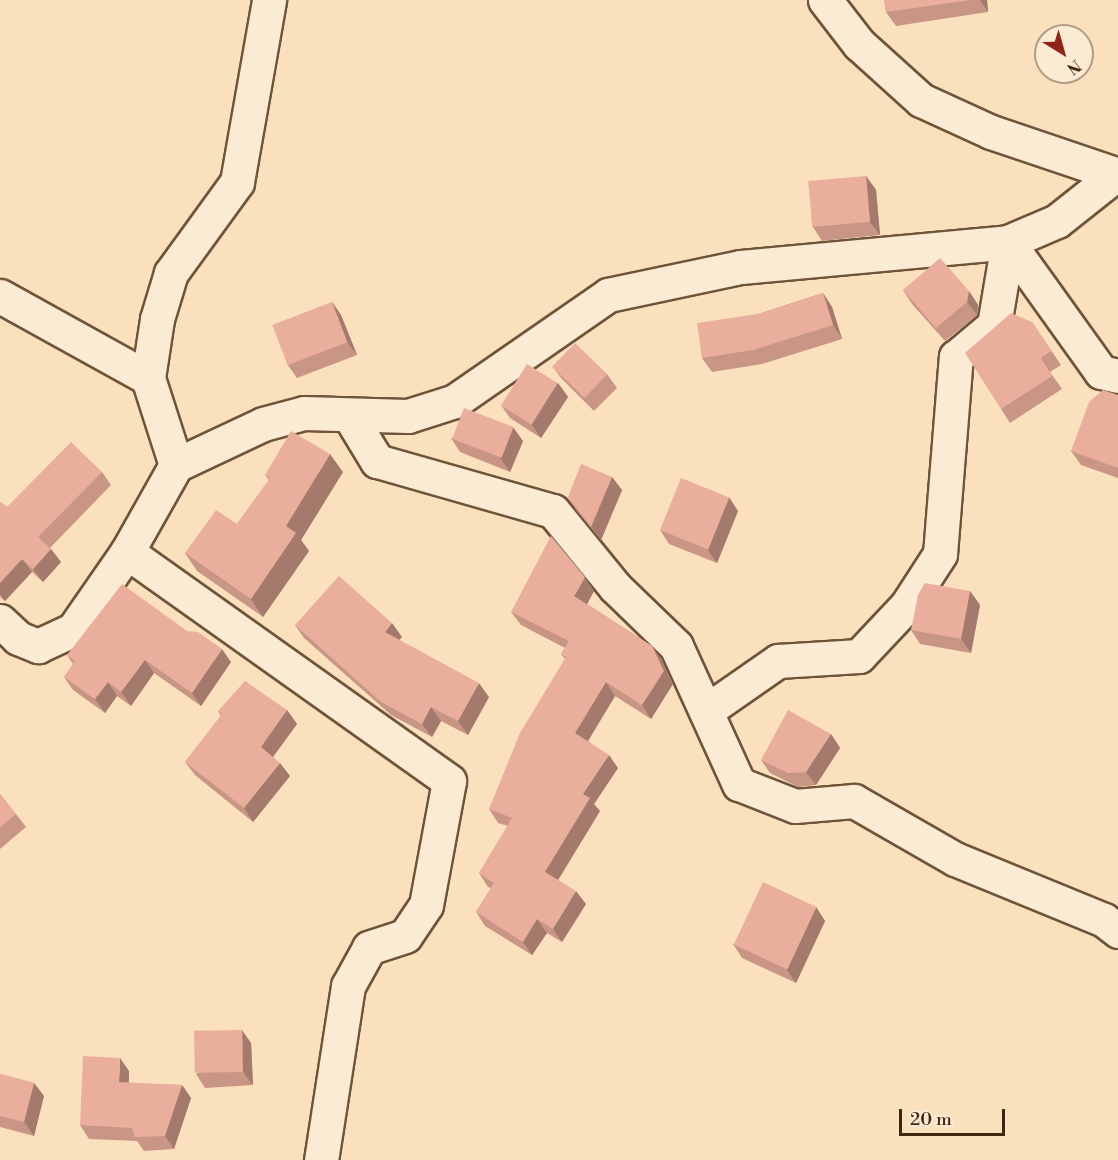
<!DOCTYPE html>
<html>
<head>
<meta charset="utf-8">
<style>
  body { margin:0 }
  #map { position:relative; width:1118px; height:1160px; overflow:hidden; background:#fae0bd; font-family:"Libre Bodoni",serif }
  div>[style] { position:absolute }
  .roads { filter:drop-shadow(2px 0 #6f543a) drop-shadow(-2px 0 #6f543a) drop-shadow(0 2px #6f543a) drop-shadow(0 -2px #6f543a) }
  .minor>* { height:33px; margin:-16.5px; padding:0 16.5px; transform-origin:16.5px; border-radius:16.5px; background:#fcebd4 }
  .wall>* { inset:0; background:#c99686 }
  .shaded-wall>* { inset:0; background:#a47a6d }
  .building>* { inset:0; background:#eaaf9c; transform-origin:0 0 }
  span { translate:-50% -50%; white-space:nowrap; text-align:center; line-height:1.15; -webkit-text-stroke:6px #fcebd4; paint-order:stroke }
  .north { position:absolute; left:1034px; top:24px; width:60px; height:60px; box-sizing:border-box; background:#fcebd4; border:2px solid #b19c85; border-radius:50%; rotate:143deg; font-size:16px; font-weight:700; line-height:24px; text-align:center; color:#41250f }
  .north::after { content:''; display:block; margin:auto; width:21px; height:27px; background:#8f2418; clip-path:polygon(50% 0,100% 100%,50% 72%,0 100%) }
  .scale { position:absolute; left:899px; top:1109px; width:106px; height:27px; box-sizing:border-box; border:3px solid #41250f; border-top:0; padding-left:8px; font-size:18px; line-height:21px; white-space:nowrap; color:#41250f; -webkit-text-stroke:4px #fcebd4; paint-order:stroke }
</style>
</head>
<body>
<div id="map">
  <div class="roads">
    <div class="minor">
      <i style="left:825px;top:0;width:56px;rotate:52.3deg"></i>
      <i style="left:859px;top:44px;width:84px;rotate:42.1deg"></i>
      <i style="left:921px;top:100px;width:77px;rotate:24.6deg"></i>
      <i style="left:991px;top:132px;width:134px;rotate:18.7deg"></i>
      <i style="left:1008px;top:242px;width:160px;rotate:54.4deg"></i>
      <i style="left:1101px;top:372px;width:17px;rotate:13deg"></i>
      <i style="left:0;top:296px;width:169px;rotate:29deg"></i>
      <i style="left:148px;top:378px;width:91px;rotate:72.2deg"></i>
      <i style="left:148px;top:378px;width:60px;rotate:-81.3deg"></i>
      <i style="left:157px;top:319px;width:48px;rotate:-73.1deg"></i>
      <i style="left:171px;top:273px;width:112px;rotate:-54deg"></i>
      <i style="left:237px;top:182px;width:185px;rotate:-80deg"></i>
      <i style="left:349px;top:415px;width:54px;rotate:58.7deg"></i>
      <i style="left:377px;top:461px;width:183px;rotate:15.9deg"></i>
      <i style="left:553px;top:511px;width:98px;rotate:50.8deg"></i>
      <i style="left:615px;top:587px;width:85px;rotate:44deg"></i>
      <i style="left:676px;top:646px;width:152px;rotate:65.5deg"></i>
      <i style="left:739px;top:784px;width:60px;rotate:21.4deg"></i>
      <i style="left:795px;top:806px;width:59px;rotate:-4.8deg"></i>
      <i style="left:854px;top:801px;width:116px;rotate:29.9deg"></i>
      <i style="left:955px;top:859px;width:161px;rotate:22.3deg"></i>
      <i style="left:1104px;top:920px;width:18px;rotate:38deg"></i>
      <i style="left:127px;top:552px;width:395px;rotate:35.4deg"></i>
      <i style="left:449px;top:781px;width:126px;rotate:100.5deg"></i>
      <i style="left:426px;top:905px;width:37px;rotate:124deg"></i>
      <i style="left:405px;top:936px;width:38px;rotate:162deg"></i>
      <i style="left:369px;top:948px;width:43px;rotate:118.9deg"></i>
      <i style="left:348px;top:986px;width:176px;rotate:98.8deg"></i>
      <i style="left:0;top:621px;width:25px;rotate:43deg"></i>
      <i style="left:18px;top:638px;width:22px;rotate:22deg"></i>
      <i style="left:38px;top:646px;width:38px;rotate:-25deg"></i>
      <i style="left:73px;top:630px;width:95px;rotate:-55.3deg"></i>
      <i style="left:127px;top:552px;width:100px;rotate:-60.6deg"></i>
      <i style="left:176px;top:465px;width:96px;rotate:-25.2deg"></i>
      <i style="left:263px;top:424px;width:42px;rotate:-15deg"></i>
      <i style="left:304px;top:413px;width:104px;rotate:1.7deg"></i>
      <i style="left:408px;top:416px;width:49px;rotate:-17.7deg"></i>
      <i style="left:455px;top:401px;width:186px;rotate:-34.7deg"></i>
      <i style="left:608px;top:295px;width:136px;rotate:-11.9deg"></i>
      <i style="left:741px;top:267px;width:268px;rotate:-5.3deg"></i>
      <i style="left:1008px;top:242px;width:53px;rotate:-23.2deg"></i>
      <i style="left:1057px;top:221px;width:74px;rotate:-38.4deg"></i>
      <i style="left:706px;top:711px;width:88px;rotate:-34.8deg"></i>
      <i style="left:778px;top:661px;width:81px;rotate:-3.5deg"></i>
      <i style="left:859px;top:656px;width:70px;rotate:-46.7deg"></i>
      <i style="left:907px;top:605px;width:61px;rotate:-57.1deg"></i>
      <i style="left:940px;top:554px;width:198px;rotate:-85.4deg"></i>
      <i style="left:956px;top:357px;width:50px;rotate:-40.1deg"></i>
      <i style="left:994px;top:325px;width:84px;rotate:-80.4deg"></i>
    </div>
  </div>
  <div class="wall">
    <i style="clip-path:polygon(884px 0,987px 0,988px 12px,896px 26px,886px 12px)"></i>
    <i style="clip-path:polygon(866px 176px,876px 190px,880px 235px,822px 241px,813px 227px)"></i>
    <i style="clip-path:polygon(903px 290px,969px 291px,978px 305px,977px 315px,945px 341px,912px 304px)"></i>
    <i style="clip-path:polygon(823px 293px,832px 307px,842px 339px,762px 364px,712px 372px,702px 358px,758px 314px)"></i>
    <i style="clip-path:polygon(332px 302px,341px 315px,357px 355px,297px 378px,287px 364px)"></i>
    <i style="clip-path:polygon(1032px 322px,1061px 365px,1050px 372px,1062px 389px,1010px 423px,1001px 409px)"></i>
    <i style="clip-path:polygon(552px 366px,607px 374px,617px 388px,594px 411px,562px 379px)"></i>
    <i style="clip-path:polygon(558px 383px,568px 397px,541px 438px,510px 418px,501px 405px)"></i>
    <i style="clip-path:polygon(1118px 395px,1118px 478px,1081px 465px,1071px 451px)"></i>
    <i style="clip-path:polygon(451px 438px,523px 441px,510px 472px,460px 452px)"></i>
    <i style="clip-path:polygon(102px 472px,111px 485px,50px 548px,61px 562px,43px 582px,32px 572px,5px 601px,0 597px,0 502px,7px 507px)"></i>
    <i style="clip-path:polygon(343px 472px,301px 540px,309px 551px,263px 617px,197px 571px,185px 553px,237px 524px,269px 480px,265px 475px)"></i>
    <i style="clip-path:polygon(612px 477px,622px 490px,601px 540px,577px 511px,568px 497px)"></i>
    <i style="clip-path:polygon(738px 511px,717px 563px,669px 544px,660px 530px)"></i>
    <i style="clip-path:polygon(594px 591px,587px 604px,652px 646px,661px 659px,673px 684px,651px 719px,615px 696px,588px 741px,618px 768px,594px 804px,600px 811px,558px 880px,586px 904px,562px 942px,547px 933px,532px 955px,485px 926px,476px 912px,491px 888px,488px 887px,479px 873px,508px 826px,498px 823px,489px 809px,565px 659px,561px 654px,565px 648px,521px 625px,511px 612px)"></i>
    <i style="clip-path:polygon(970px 591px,980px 605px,971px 653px,920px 644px,911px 630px)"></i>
    <i style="clip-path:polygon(295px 625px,402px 637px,399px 640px,489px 697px,468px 735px,441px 721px,432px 737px,391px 715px,304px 638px)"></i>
    <i style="clip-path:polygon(67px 655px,231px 662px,201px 706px,154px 673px,131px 706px,117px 696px,105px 713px,73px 690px,64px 677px,73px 664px)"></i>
    <i style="clip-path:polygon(287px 710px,297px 724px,273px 757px,290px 776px,253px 822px,195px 775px,185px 762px,221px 716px,218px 711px)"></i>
    <i style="clip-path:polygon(831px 734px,840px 748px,816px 785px,798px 787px,770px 773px,761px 760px)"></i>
    <i style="clip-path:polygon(0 794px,16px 814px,26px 827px,0 849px)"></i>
    <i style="clip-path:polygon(816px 907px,825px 921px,796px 983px,742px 958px,733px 944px)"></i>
    <i style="clip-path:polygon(251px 1043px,253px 1085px,205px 1088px,196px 1074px)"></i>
    <i style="clip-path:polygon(129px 1071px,129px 1083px,182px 1085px,191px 1098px,174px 1149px,144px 1151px,137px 1141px,89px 1139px,80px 1125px)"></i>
    <i style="clip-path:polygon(0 1074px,34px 1083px,44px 1096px,34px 1136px,0 1127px)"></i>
  </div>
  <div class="shaded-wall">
    <i style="clip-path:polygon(980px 0,987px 0,988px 12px)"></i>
    <i style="clip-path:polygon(866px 176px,876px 190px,880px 235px,870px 222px)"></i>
    <i style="clip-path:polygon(969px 291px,978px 305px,977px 315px,967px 302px)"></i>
    <i style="clip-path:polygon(823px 293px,832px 307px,842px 339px,833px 325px)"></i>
    <i style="clip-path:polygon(332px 302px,341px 315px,357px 355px,347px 342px)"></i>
    <i style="clip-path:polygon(558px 383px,568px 397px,541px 438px,531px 424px)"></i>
    <i style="clip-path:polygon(513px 427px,523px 441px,510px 472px,500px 458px)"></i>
    <i style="clip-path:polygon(330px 454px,343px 472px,301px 540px,309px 551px,263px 617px,251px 599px,286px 526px)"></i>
    <i style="clip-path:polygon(612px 477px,622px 490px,601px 540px,591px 527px)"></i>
    <i style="clip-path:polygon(729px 497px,738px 511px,717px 563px,707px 549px)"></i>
    <i style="clip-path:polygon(51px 549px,61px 562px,43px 582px,33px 569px)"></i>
    <i style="clip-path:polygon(22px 559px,32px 572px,5px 601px,0 594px,0 583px)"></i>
    <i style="clip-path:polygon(585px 577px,594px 591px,584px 610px,574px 596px)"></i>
    <i style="clip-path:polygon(970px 591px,980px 605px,971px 653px,961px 639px)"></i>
    <i style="clip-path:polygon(392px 623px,402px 637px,394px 645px,385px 632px)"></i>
    <i style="clip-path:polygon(652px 646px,661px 659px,673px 684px,651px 719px,642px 705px)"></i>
    <i style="clip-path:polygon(222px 649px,231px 662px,201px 706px,192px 693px)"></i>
    <i style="clip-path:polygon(145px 660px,154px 673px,131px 706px,121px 692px)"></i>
    <i style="clip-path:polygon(108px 682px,117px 696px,105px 713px,95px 699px)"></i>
    <i style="clip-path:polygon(606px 682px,615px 696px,585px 746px,575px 733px)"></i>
    <i style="clip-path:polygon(479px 683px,489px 697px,468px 735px,458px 721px)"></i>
    <i style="clip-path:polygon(431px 707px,441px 721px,432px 737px,422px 724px)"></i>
    <i style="clip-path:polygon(287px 710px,297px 724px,270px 761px,261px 747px)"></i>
    <i style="clip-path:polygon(831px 734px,840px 748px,816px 785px,806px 772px)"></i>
    <i style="clip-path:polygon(609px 755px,618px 768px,594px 804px,600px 811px,555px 885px,545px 872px,583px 794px)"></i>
    <i style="clip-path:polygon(280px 763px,290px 776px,253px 822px,244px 808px)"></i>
    <i style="clip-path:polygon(576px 891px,586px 904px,562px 942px,553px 929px)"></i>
    <i style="clip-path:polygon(816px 907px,825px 921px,796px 983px,786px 969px)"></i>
    <i style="clip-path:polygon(537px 919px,547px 933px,532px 955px,523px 942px)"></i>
    <i style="clip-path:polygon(242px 1030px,251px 1043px,253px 1085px,243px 1072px)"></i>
    <i style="clip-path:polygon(120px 1058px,129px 1071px,128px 1096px,119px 1082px)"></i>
    <i style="clip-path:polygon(34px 1083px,44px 1096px,34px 1136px,24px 1122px)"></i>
    <i style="clip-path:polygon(182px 1085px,191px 1098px,174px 1149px,165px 1136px)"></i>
  </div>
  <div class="building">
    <i style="clip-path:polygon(884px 0,971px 0,886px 12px)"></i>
    <i style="left:866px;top:176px;width:46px;height:58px;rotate:85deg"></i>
    <i style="clip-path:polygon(940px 258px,969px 291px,967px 302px,936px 328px,903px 290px)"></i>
    <i style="clip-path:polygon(823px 293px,833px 325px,753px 350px,702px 358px,697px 323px,758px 314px)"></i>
    <i style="left:332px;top:302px;width:43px;height:64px;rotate:69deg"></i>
    <i style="clip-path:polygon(1011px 313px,1032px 322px,1051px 351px,1041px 358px,1052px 376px,1001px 409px,965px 353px)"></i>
    <i style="left:575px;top:343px;width:45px;height:33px;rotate:44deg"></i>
    <i style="left:527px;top:364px;width:36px;height:49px;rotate:32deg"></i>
    <i style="clip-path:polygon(1103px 390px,1118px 395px,1118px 468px,1071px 451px,1089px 402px)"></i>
    <i style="left:464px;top:408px;width:53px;height:33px;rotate:21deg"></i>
    <i style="clip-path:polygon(291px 431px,330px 454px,286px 526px,296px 533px,251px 599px,185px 553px,216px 510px,237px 524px,270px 478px,265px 475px)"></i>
    <i style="clip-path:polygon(71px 442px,102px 472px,38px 537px,51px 549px,33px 569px,22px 559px,0 583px,0 502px,1px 502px,7px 507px)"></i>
    <i style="clip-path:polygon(581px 464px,612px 477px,591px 527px,568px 497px)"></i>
    <i style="left:681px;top:478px;width:52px;height:56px;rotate:22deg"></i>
    <i style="clip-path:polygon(551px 536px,585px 577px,574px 596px,652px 646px,664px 671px,642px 705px,606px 682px,575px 733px,609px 755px,583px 794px,590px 798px,545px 872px,576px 891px,553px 929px,537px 919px,523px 942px,476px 912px,494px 883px,479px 873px,512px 818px,489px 809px,520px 733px,566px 657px,561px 654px,569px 641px,511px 612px)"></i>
    <i style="clip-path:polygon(339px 576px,392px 623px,385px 632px,479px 683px,458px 721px,431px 707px,422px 724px,381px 702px,295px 625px)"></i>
    <i style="clip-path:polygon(925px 583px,970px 591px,961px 639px,911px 630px,918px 595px)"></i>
    <i style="clip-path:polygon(122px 584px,187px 631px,198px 632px,222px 649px,192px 693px,145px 660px,121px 692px,108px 682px,95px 699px,64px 677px,75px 661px,67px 655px)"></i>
    <i style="clip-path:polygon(245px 681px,287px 710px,261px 747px,280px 763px,244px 808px,185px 762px,222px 714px,218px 711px)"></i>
    <i style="clip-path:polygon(788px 710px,831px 734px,806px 772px,788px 773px,761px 760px)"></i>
    <i style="clip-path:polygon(0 794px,16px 814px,0 827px)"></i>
    <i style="left:763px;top:882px;width:59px;height:69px;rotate:25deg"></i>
    <i style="left:242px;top:1030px;width:42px;height:48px;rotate:89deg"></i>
    <i style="clip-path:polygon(83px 1056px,120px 1058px,119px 1082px,182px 1085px,165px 1136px,135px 1137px,132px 1128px,80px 1125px)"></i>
    <i style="clip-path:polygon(0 1074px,34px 1083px,24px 1122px,0 1116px)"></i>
  </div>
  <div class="north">N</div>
  <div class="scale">20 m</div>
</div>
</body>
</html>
